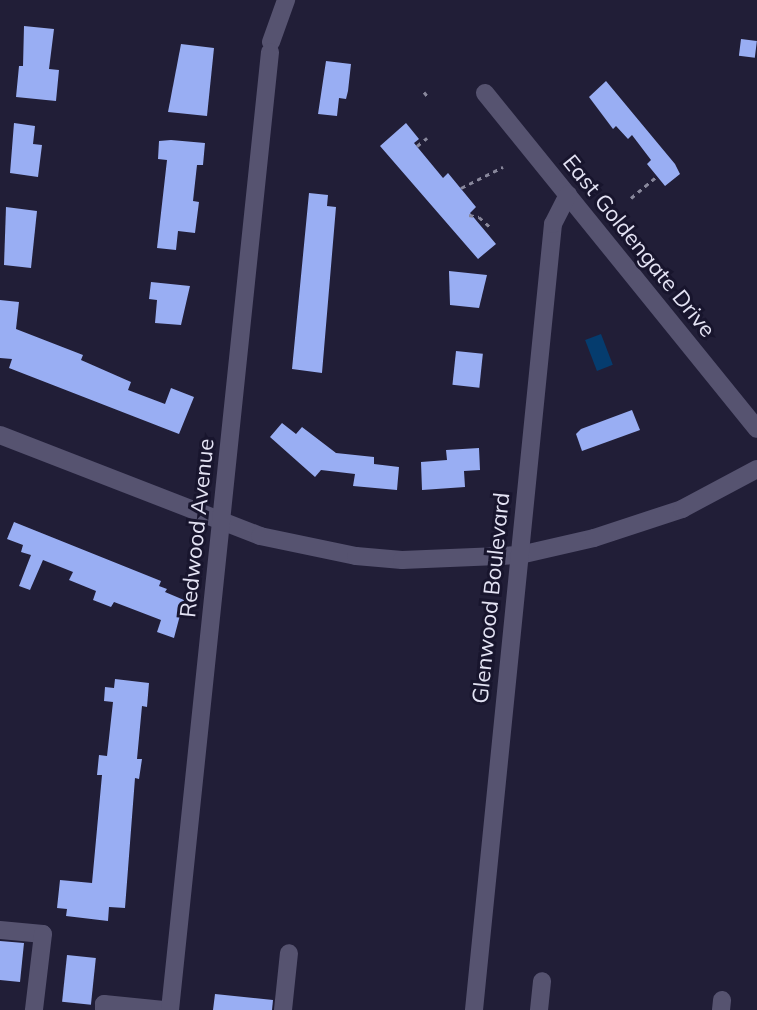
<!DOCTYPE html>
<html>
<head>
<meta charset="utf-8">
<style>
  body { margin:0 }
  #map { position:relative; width:757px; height:1010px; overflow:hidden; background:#211e37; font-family:Mulish,sans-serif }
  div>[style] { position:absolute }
  .water>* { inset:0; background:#053c6e; transform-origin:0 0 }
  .building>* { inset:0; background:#99aef3; transform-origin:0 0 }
  .path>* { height:3px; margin-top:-1.5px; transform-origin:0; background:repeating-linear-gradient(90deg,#88879b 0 4.5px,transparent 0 9px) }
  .minor>* { height:18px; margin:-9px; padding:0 9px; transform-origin:9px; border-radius:9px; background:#565370 }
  span { translate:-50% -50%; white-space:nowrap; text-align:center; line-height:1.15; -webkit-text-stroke:6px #18152d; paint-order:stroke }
  .street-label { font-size:22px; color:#e4e3f4 }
</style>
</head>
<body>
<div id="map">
  <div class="water">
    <i style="left:601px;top:334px;width:33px;height:17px;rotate:69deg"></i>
  </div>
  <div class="building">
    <i style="clip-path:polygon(24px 26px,54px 29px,49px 69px,59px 70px,56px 101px,16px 97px,19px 66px,23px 66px)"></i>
    <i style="left:741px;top:39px;width:16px;height:17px;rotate:7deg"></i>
    <i style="clip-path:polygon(181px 44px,214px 48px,207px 116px,168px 112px)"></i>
    <i style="clip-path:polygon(326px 61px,351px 64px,348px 91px,346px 99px,339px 98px,337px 116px,318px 114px)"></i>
    <i style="clip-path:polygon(606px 81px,675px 164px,680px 174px,665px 186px,647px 164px,651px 160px,632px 135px,628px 139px,616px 126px,613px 129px,589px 97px)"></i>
    <i style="clip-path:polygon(14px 123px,35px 126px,33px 144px,42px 145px,38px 177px,10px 173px)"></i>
    <i style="clip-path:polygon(406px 123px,419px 139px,414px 143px,443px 178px,448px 173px,476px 207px,470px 213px,496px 244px,478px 259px,380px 146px)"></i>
    <i style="clip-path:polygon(171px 140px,205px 143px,203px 165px,197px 165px,193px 201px,199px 202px,195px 233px,178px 231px,176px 250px,157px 248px,167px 160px,158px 159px,159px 141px)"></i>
    <i style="clip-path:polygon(309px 193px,328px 195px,327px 206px,336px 207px,322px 373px,292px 369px)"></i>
    <i style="clip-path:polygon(6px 207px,37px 211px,31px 268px,4px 265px)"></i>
    <i style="clip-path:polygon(449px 271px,487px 275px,479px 308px,450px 305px)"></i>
    <i style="clip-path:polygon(151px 282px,190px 286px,181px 325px,155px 323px,157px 300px,149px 299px)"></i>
    <i style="clip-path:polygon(0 300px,19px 302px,16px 329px,83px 355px,81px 360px,131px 382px,128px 390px,165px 404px,171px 388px,194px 397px,179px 434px,9px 368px,12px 359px,0 358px)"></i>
    <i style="left:456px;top:351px;width:27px;height:34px;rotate:6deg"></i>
    <i style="clip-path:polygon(632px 410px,640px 430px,582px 451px,576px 434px,581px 429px)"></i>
    <i style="clip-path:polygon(282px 423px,296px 434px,302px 427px,336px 453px,374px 457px,374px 464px,399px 467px,397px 490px,353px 486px,355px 474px,321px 470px,315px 477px,270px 437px)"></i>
    <i style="clip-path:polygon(479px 448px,480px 470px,464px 471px,465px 487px,422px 490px,421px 462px,447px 460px,446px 450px)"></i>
    <i style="clip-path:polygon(14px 522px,161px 581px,159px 586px,167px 589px,165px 592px,184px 600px,174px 638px,157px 632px,161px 620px,114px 602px,111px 607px,93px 600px,96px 591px,69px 580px,73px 572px,43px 560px,30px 590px,19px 586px,31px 555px,21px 552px,23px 545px,7px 539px)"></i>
    <i style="clip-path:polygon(115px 679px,149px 683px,147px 707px,142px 706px,137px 759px,142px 759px,139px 779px,135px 778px,125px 908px,109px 907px,108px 921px,66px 916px,67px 909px,57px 908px,60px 880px,92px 883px,102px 775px,97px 775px,99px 755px,107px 756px,113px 702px,104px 701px,105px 687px,114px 688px)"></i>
    <i style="clip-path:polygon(0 941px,24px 943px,20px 982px,0 980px)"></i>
    <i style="left:67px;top:955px;width:29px;height:47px;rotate:6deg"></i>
    <i style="clip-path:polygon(215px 994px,273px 1000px,272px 1010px,213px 1010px)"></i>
  </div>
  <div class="path">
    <i style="left:424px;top:92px;width:6px;rotate:51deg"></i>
    <i style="left:417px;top:146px;width:13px;rotate:-39deg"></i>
    <i style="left:461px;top:188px;width:47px;rotate:-26.6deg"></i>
    <i style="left:631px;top:198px;width:34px;rotate:-40deg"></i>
    <i style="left:469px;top:215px;width:10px;rotate:11deg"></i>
    <i style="left:479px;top:217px;width:15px;rotate:42deg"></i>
  </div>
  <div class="minor">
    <i style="left:271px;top:42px;width:45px;rotate:-70.3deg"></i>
    <i style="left:485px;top:93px;width:432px;rotate:51deg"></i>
    <i style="left:0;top:435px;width:279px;rotate:21.2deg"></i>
    <i style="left:260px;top:536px;width:98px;rotate:11.8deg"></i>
    <i style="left:356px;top:556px;width:46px;rotate:5deg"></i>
    <i style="left:402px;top:560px;width:118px;rotate:-2.4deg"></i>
    <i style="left:520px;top:555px;width:76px;rotate:-12.9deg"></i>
    <i style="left:594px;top:538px;width:93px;rotate:-18.2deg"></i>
    <i style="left:682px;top:509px;width:85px;rotate:-28.1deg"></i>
    <i style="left:0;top:930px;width:43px;rotate:5.3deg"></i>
    <i style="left:43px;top:934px;width:77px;rotate:96.8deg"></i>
    <i style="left:104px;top:1010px;width:6px;rotate:-90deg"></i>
    <i style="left:104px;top:1004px;width:60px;rotate:5.7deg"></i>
    <i style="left:170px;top:1010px;width:963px;rotate:-84.04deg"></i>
    <i style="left:283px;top:1010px;width:57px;rotate:-84deg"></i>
    <i style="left:474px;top:1010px;width:790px;rotate:-84.26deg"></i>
    <i style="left:553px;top:224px;width:33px;rotate:-63deg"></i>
    <i style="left:539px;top:1010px;width:29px;rotate:-84deg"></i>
    <i style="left:721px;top:1010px;width:10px;rotate:-84deg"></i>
  </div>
  <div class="street-label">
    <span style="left:639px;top:246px;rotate:51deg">East Goldengate Drive</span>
    <span style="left:197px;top:528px;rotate:-84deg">Redwood Avenue</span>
    <span style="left:491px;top:598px;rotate:-84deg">Glenwood Boulevard</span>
  </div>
</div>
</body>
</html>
